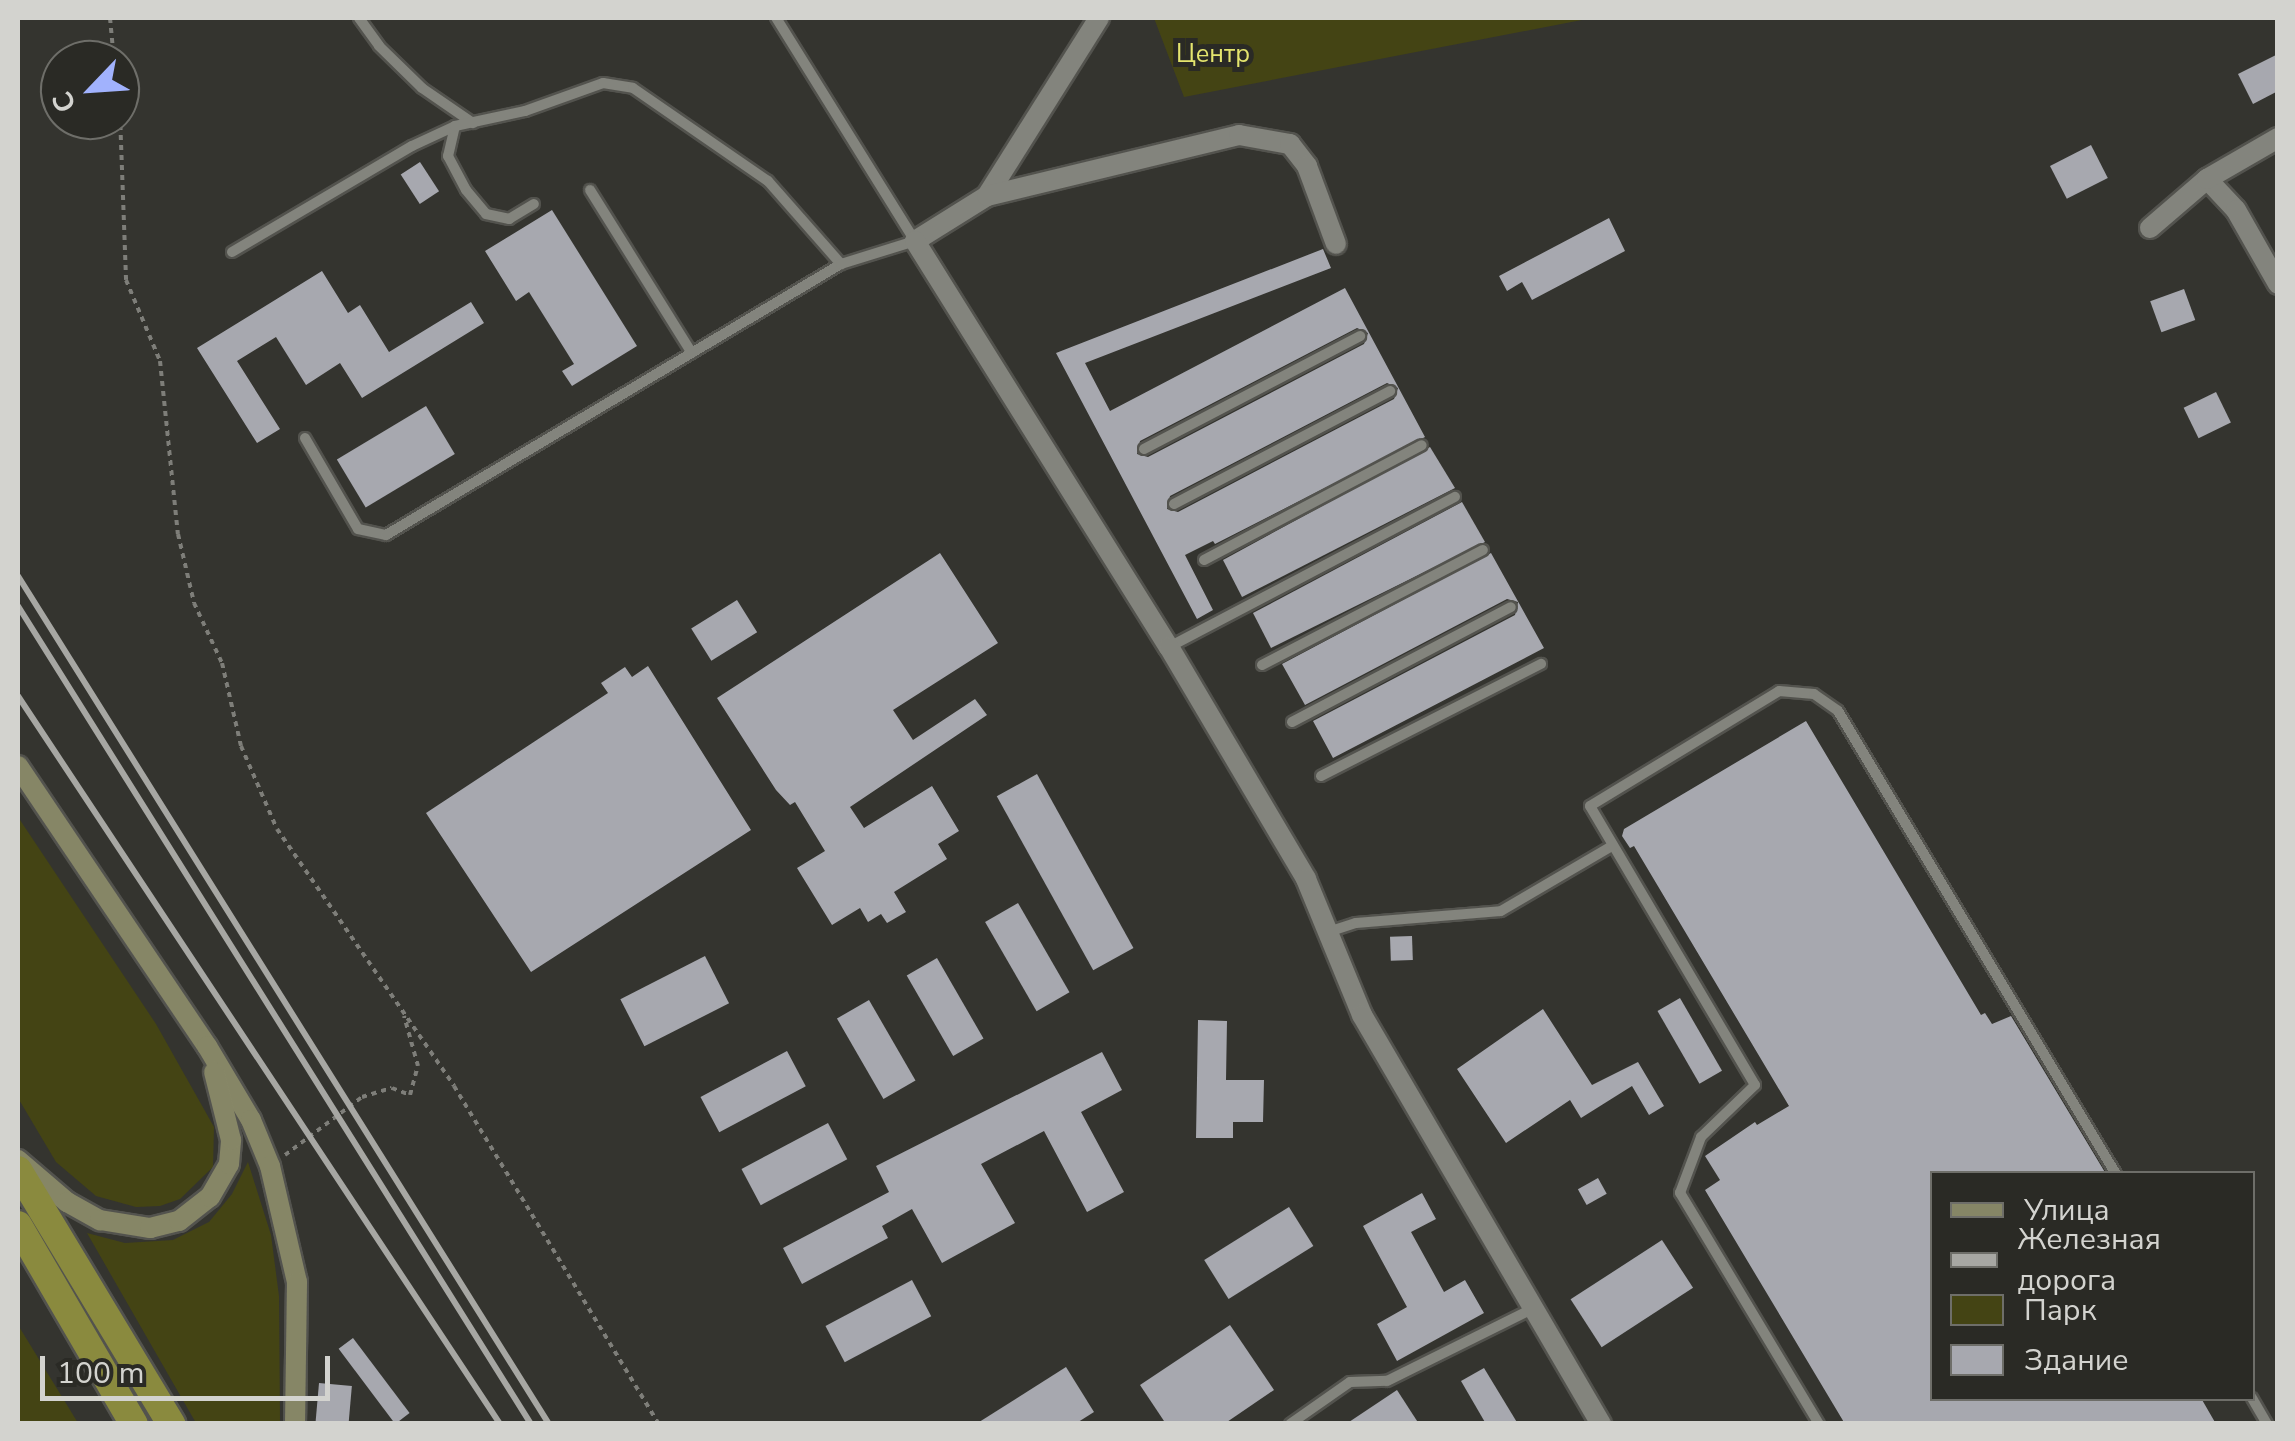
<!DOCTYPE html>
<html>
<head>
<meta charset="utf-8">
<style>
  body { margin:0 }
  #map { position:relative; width:2295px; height:1441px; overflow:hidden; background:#34342f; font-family:"Nunito Sans",sans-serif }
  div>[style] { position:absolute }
  .green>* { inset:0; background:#444414 }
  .building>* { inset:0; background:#a7a8af; transform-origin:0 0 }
  .path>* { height:4px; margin-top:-2px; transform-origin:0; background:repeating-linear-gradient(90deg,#7e7e79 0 5px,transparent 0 10px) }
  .roads { filter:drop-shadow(2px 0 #53534e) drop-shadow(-2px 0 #53534e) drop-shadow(0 2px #53534e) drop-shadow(0 -2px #53534e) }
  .service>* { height:10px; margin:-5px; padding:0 5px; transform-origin:5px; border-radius:5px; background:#83847d }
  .minor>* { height:20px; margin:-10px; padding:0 10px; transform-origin:10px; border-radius:10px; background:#83847d }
  .secondary>* { height:20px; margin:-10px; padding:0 10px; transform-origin:10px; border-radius:10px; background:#868666 }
  .trunk>* { height:28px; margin:-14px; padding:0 14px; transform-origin:14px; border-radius:14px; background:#8a8a3e }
  .rail>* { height:6px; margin:-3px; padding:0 3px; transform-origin:3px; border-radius:3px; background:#a7a7a3 }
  span { translate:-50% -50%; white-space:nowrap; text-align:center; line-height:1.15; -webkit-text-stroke:10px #2a2a25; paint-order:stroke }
  .park-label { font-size:25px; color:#e4e56e }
  .frame { position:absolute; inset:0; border:20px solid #d3d3cf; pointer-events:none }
  .legend { position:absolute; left:1930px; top:1171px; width:325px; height:230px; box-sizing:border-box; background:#2a2a25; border:2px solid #6e6e69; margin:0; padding:12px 18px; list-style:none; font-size:30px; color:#d3d3cf }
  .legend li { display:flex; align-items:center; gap:20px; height:50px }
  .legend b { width:50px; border:2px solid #6e6e69 }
  .north { position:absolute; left:40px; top:40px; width:100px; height:100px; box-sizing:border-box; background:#2a2a25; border:2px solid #6e6e69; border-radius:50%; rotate:245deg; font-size:28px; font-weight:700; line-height:40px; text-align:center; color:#d3d3cf }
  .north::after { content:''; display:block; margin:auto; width:35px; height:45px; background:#a1b2fd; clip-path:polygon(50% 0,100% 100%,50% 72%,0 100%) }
  .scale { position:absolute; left:40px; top:1356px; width:290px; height:45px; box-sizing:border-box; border:5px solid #d3d3cf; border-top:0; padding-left:12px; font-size:30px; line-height:35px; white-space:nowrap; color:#d3d3cf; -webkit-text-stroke:8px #2a2a25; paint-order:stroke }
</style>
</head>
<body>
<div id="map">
  <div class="green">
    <i style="clip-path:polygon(1154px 18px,1592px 18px,1184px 97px)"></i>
    <i style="clip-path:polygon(18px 817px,156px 1024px,214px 1127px,213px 1167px,180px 1199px,160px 1206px,136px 1207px,96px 1196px,56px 1162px,18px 1098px)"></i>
    <i style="clip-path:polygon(248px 1162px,271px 1235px,279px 1296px,280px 1423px,196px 1423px,87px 1233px,125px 1243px,173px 1240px,209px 1222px,232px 1194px)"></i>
    <i style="clip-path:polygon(18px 1325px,78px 1423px,18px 1423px)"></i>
  </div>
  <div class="building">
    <i style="clip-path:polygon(2278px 54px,2278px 91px,2253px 104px,2238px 74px)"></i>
    <i style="left:2091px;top:145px;width:37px;height:46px;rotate:63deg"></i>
    <i style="left:420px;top:162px;width:35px;height:23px;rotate:57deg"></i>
    <i style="clip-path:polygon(552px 210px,637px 346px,572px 386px,562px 371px,574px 364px,529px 292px,516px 301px,485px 251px)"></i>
    <i style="clip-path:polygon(1609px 218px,1625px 251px,1532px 300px,1522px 282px,1507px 291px,1499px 276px)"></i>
    <i style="clip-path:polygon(evenodd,1323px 249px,1331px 268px,1085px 363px,1110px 411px,1345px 288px,1425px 437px,1215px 544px,1213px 541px,1185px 555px,1213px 610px,1197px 619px,1056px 353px,1323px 249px,1357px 328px,1368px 333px,1364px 344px,1148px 457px,1137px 454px,1140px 441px,1357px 328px,1323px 249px,1387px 383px,1398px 388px,1394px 399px,1178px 512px,1167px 509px,1170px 496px,1387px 383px)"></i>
    <i style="clip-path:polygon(322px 271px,348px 313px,360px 305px,389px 352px,471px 302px,484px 323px,362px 398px,340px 363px,306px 385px,276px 337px,237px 361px,280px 429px,257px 443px,197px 348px)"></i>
    <i style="left:2184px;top:289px;width:33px;height:36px;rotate:70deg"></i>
    <i style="left:2216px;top:392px;width:34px;height:36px;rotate:64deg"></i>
    <i style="left:426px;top:406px;width:56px;height:104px;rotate:59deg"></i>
    <i style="clip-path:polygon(1430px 447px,1455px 488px,1242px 597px,1223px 560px)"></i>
    <i style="clip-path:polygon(1462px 502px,1485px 542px,1271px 648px,1253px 613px)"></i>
    <i style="clip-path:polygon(940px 553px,998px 643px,893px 710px,913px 740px,975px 699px,987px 715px,850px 807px,864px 828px,932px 786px,959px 831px,938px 844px,947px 859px,894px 892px,906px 912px,887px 923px,881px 914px,868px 922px,860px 908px,832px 925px,797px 868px,825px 851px,795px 802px,790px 805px,776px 790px,717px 698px)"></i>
    <i style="clip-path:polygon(1491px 553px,1544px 648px,1333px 758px,1313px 721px,1515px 615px,1518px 602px,1507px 599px,1305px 705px,1282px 664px)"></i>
    <i style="left:737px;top:600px;width:38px;height:54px;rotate:58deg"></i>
    <i style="clip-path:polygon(648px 666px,751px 830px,531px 972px,426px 813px,608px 693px,601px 683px,625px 667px,632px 677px)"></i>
    <i style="clip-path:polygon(1806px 721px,1981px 1015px,1985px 1013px,1992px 1024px,2011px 1016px,2106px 1174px,1932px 1174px,1932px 1398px,2201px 1398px,2216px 1424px,1845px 1424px,1705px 1190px,1720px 1180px,1705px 1156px,1755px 1122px,1757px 1125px,1789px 1106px,1634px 846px,1630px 848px,1622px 836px,1624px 829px)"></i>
    <i style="left:1037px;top:774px;width:199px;height:46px;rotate:61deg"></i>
    <i style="left:1018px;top:903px;width:103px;height:38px;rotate:60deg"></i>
    <i style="left:1412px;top:936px;width:24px;height:22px;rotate:88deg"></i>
    <i style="left:705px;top:956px;width:53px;height:95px;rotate:63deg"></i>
    <i style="left:937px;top:958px;width:93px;height:35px;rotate:60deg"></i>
    <i style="left:1680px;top:998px;width:84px;height:26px;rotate:60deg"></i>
    <i style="left:869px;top:1000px;width:93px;height:37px;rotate:60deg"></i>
    <i style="clip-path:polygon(1543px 1009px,1592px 1085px,1638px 1062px,1664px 1106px,1649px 1115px,1632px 1086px,1581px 1118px,1570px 1100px,1506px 1143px,1457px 1069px)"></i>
    <i style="clip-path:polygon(1198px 1020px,1227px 1021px,1226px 1080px,1264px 1080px,1263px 1122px,1233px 1122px,1233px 1138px,1196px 1138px)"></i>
    <i style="left:787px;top:1051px;width:40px;height:98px;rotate:62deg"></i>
    <i style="clip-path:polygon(1102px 1052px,1122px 1090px,1081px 1112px,1124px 1192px,1087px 1212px,1044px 1131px,981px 1164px,1015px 1223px,942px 1263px,912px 1209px,882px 1226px,888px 1238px,802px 1284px,783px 1248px,889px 1192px,876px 1166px)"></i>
    <i style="left:828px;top:1123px;width:41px;height:98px;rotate:62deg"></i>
    <i style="left:1598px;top:1178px;width:18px;height:23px;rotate:61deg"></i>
    <i style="clip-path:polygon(1422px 1193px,1436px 1219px,1411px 1232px,1444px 1292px,1465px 1280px,1484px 1313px,1397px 1361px,1377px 1324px,1407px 1307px,1363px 1226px)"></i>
    <i style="left:1289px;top:1207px;width:46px;height:100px;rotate:58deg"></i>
    <i style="left:1662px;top:1240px;width:57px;height:109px;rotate:57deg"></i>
    <i style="left:912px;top:1280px;width:41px;height:98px;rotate:62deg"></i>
    <i style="clip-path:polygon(1230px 1325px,1274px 1390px,1224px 1424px,1166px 1424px,1140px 1385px)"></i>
    <i style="left:353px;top:1338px;width:94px;height:18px;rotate:53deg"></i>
    <i style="clip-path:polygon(1066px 1367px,1094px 1412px,1075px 1424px,976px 1424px)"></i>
    <i style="clip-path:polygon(1484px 1368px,1518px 1424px,1486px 1424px,1461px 1381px)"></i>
    <i style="left:319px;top:1383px;width:33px;height:41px;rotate:5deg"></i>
    <i style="clip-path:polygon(1397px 1390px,1419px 1424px,1346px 1424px)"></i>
  </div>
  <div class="path">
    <i style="left:110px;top:18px;width:42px;rotate:84.6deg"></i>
    <i style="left:120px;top:115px;width:165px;rotate:87.9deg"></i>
    <i style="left:126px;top:280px;width:88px;rotate:67.2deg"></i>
    <i style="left:160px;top:361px;width:174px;rotate:84.1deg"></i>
    <i style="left:178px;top:534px;width:71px;rotate:76.9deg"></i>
    <i style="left:194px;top:603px;width:66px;rotate:65deg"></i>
    <i style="left:222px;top:663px;width:85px;rotate:77.1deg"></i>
    <i style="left:241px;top:746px;width:90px;rotate:66.6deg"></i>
    <i style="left:277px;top:829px;width:312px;rotate:55.4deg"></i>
    <i style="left:454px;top:1086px;width:395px;rotate:58.8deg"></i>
    <i style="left:285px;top:1155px;width:96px;rotate:-37deg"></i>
    <i style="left:362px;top:1097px;width:31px;rotate:-17deg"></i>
    <i style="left:392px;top:1088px;width:19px;rotate:21deg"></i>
    <i style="left:410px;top:1095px;width:30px;rotate:-75deg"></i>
    <i style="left:418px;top:1066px;width:52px;rotate:-105.6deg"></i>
  </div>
  <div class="roads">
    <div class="service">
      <i style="left:359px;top:18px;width:34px;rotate:54deg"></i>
      <i style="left:379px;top:46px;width:60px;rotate:44.3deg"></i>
      <i style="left:422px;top:88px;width:62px;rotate:34.5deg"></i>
      <i style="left:455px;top:126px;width:31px;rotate:103deg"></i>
      <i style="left:448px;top:156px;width:38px;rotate:62deg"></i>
      <i style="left:466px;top:190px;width:31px;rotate:50deg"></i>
      <i style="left:486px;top:214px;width:24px;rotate:12deg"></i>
      <i style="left:509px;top:219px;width:29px;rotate:-31deg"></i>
      <i style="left:590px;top:190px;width:192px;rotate:58deg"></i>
      <i style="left:232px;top:252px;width:209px;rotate:-30.5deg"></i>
      <i style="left:412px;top:146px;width:47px;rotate:-24.9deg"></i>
      <i style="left:455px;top:126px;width:72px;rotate:-12.1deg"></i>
      <i style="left:525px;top:111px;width:83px;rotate:-19.7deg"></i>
      <i style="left:603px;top:83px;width:30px;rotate:9deg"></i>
      <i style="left:633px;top:88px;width:164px;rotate:34.6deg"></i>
      <i style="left:768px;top:181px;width:111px;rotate:48.7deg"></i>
      <i style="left:305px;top:438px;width:105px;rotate:59.8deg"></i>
      <i style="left:358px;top:529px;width:29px;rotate:12deg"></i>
      <i style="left:386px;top:535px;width:530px;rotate:-30.78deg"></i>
      <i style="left:841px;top:264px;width:77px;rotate:-17.3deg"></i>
      <i style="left:915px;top:241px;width:263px;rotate:-121.9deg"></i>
      <i style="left:1144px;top:449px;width:244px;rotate:-27.6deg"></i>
      <i style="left:1174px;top:504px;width:244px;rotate:-27.6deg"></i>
      <i style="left:1204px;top:560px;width:246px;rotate:-27.8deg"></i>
      <i style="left:1169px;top:647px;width:323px;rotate:-27.7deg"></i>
      <i style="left:1262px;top:665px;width:249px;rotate:-27.5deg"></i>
      <i style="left:1292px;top:722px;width:247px;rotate:-27.7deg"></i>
      <i style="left:1321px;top:776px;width:247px;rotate:-27deg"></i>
      <i style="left:1328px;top:932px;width:29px;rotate:-18deg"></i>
      <i style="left:1356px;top:923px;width:145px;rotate:-4.7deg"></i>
      <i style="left:1501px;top:911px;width:129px;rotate:-30.4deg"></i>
      <i style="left:2252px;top:1398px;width:30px;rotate:60deg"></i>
      <i style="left:1290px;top:1424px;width:73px;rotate:-35deg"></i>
      <i style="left:1350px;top:1382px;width:37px;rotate:-2deg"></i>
      <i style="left:1387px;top:1381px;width:162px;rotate:-26.4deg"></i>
      <i style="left:1819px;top:1424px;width:270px;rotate:-121deg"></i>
      <i style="left:1680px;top:1193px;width:60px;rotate:-69.4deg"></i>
      <i style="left:1701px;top:1137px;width:75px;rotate:-43.9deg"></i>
      <i style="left:1755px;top:1085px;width:324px;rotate:-120.6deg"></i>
      <i style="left:1590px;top:806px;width:221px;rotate:-31.3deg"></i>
      <i style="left:1779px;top:691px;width:35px;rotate:5deg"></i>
      <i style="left:1814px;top:694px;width:29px;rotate:35deg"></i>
      <i style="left:1838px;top:711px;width:540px;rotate:59.02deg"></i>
    </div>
    <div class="minor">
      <i style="left:1099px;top:18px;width:210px;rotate:122.2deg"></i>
      <i style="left:987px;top:196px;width:85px;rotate:148deg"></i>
      <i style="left:915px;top:241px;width:479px;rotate:58deg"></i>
      <i style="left:1169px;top:647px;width:269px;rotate:59.4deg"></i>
      <i style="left:1306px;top:879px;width:147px;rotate:67.6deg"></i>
      <i style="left:1362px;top:1015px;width:474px;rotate:59.7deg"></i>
      <i style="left:2207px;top:179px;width:42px;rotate:46.9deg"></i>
      <i style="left:2236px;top:210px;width:85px;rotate:60.4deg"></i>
      <i style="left:987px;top:196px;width:259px;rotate:-13.6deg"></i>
      <i style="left:1239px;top:135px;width:52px;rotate:10deg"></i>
      <i style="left:1290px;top:144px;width:28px;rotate:52deg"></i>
      <i style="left:1307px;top:166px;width:83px;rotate:69.6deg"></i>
      <i style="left:2150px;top:228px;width:75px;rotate:-40.7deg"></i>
      <i style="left:2207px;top:179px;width:82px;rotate:-30deg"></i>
    </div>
    <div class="secondary">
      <i style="left:18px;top:766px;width:338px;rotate:56deg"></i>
      <i style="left:207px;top:1046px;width:86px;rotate:59.3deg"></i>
      <i style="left:251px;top:1120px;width:50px;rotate:67.6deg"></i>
      <i style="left:270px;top:1166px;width:119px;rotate:76.9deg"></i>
      <i style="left:297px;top:1282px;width:142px;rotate:90.8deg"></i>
      <i style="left:18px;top:1160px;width:65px;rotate:40.6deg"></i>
      <i style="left:67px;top:1202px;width:38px;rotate:29deg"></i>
      <i style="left:100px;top:1220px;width:51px;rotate:9.1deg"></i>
      <i style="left:150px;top:1228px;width:30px;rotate:-14deg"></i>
      <i style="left:179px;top:1221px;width:39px;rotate:-38deg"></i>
      <i style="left:210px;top:1197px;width:38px;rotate:-60deg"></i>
      <i style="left:229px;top:1164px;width:24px;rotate:-85deg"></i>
      <i style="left:231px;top:1140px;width:70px;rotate:-104deg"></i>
    </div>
    <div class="trunk">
      <i style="left:18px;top:1170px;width:297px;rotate:58.9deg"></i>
      <i style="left:18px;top:1225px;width:230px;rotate:59.8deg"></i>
    </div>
  </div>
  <div class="rail">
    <i style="left:18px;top:576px;width:1001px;rotate:57.95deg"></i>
    <i style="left:18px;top:606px;width:966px;rotate:57.91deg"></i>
    <i style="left:18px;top:696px;width:873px;rotate:56.49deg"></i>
  </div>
  <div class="park-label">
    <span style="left:1213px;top:54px">Центр</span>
  </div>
  <div class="frame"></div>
  <ul class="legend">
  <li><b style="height:12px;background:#868666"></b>Улица</li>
  <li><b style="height:12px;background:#a7a7a3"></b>Железная дорога</li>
  <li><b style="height:28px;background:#444414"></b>Парк</li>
  <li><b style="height:28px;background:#a7a8af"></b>Здание</li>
  </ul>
  <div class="north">С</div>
  <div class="scale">100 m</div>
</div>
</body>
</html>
